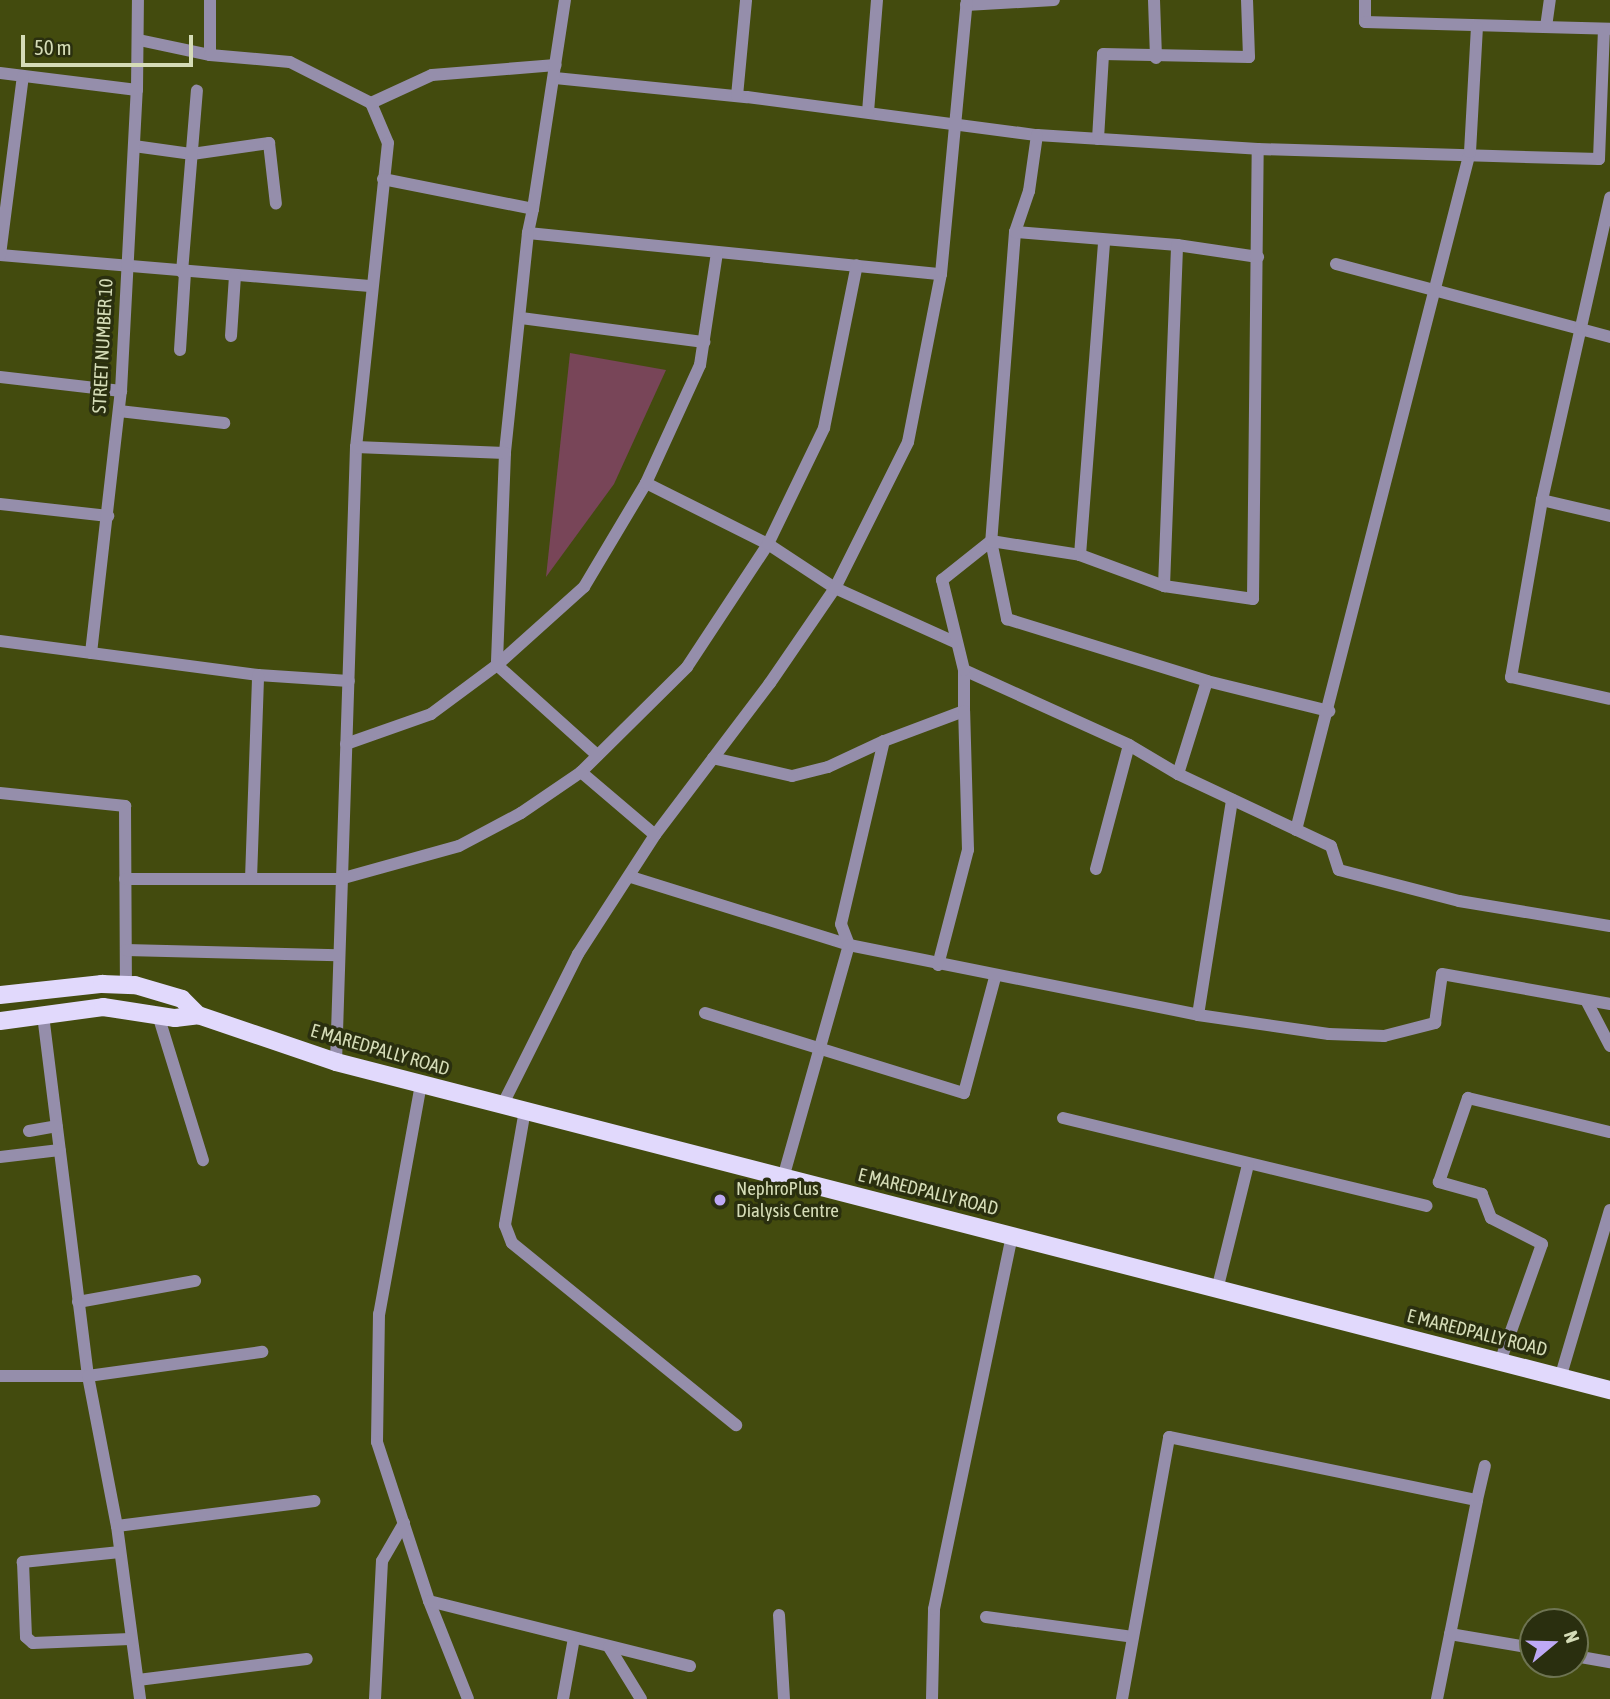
<!DOCTYPE html>
<html>
<head>
<meta charset="utf-8">
<style>
  body { margin:0 }
  #map { position:relative; width:1610px; height:1699px; overflow:hidden; background:#434b0e; font-family:"Asap Condensed",sans-serif }
  div>[style] { position:absolute }
  .green>* { inset:0; background:#784558 }
  .minor>* { height:12px; margin:-6px; padding:0 6px; transform-origin:6px; border-radius:6px; background:#958eab }
  .major>* { height:18px; margin:-9px; padding:0 9px; transform-origin:9px; border-radius:9px; background:#e1d9fc }
  .dots>* { width:19px; height:19px; translate:-50% -50%; box-sizing:border-box; border:4px solid #2a2f0f; border-radius:50% }
  span { translate:-50% -50%; white-space:nowrap; text-align:center; line-height:1.15; -webkit-text-stroke:7px #2a2f0f; paint-order:stroke }
  .street-label { font-size:19px; color:#d5dcb7 }
  .poi-label { font-size:19px; color:#d5dcb7 }
  .left { translate:0 -50%; text-align:left }
  .north { position:absolute; left:1519px; top:1608px; width:70px; height:70px; box-sizing:border-box; background:#2a2f0f; border:2px solid #6e7452; border-radius:50%; rotate:71deg; font-size:19px; font-weight:700; line-height:28px; text-align:center; color:#d5dcb7 }
  .north::after { content:''; display:block; margin:auto; width:24px; height:32px; background:#bea9f5; clip-path:polygon(50% 0,100% 100%,50% 72%,0 100%) }
  .scale { position:absolute; left:21px; top:35px; width:172px; height:32px; box-sizing:border-box; border:4px solid #d5dcb7; border-top:0; padding-left:9px; font-size:21px; line-height:24px; white-space:nowrap; color:#d5dcb7; -webkit-text-stroke:5px #2a2f0f; paint-order:stroke }
</style>
</head>
<body>
<div id="map">
  <div class="green">
    <i style="clip-path:polygon(570px 353px,666px 370px,614px 484px,546px 577px)"></i>
  </div>
  <div class="minor">
    <i style="left:210px;top:0;width:55px;rotate:90deg"></i>
    <i style="left:1154px;top:0;width:58px;rotate:88deg"></i>
    <i style="left:1365px;top:0;width:22px;rotate:90deg"></i>
    <i style="left:1365px;top:22px;width:245px;rotate:1.6deg"></i>
    <i style="left:966px;top:5px;width:88px;rotate:-3.3deg"></i>
    <i style="left:1546px;top:27px;width:27px;rotate:-82deg"></i>
    <i style="left:139px;top:40px;width:73px;rotate:11.9deg"></i>
    <i style="left:210px;top:55px;width:80px;rotate:5deg"></i>
    <i style="left:290px;top:62px;width:91px;rotate:26.8deg"></i>
    <i style="left:371px;top:103px;width:43px;rotate:67deg"></i>
    <i style="left:388px;top:143px;width:306px;rotate:96deg"></i>
    <i style="left:356px;top:447px;width:615px;rotate:91.86deg"></i>
    <i style="left:0;top:73px;width:138px;rotate:7.1deg"></i>
    <i style="left:555px;top:78px;width:193px;rotate:5.7deg"></i>
    <i style="left:747px;top:97px;width:292px;rotate:7.5deg"></i>
    <i style="left:1037px;top:135px;width:221px;rotate:3.6deg"></i>
    <i style="left:1258px;top:149px;width:341px;rotate:1.7deg"></i>
    <i style="left:1599px;top:159px;width:130px;rotate:-87.8deg"></i>
    <i style="left:737px;top:96px;width:96px;rotate:-84.6deg"></i>
    <i style="left:371px;top:103px;width:67px;rotate:-24.7deg"></i>
    <i style="left:432px;top:75px;width:124px;rotate:-4.6deg"></i>
    <i style="left:868px;top:112px;width:112px;rotate:-85.4deg"></i>
    <i style="left:1037px;top:135px;width:57px;rotate:98.1deg"></i>
    <i style="left:1029px;top:191px;width:43px;rotate:108.9deg"></i>
    <i style="left:1015px;top:232px;width:310px;rotate:94.4deg"></i>
    <i style="left:991px;top:541px;width:80px;rotate:78.4deg"></i>
    <i style="left:1007px;top:619px;width:209px;rotate:17.2deg"></i>
    <i style="left:1207px;top:681px;width:126px;rotate:13.8deg"></i>
    <i style="left:1098px;top:139px;width:85px;rotate:-86.6deg"></i>
    <i style="left:1103px;top:54px;width:146px;rotate:1.2deg"></i>
    <i style="left:1249px;top:57px;width:57px;rotate:-92deg"></i>
    <i style="left:134px;top:146px;width:59px;rotate:7.9deg"></i>
    <i style="left:192px;top:154px;width:78px;rotate:-8.1deg"></i>
    <i style="left:269px;top:143px;width:61px;rotate:83.5deg"></i>
    <i style="left:383px;top:179px;width:153px;rotate:11.3deg"></i>
    <i style="left:533px;top:209px;width:211px;rotate:-81.3deg"></i>
    <i style="left:533px;top:209px;width:25px;rotate:102deg"></i>
    <i style="left:528px;top:233px;width:415px;rotate:5.7deg"></i>
    <i style="left:1015px;top:232px;width:163px;rotate:4.6deg"></i>
    <i style="left:1177px;top:245px;width:82px;rotate:8.4deg"></i>
    <i style="left:528px;top:233px;width:221px;rotate:96deg"></i>
    <i style="left:505px;top:453px;width:212px;rotate:92.2deg"></i>
    <i style="left:497px;top:665px;width:135px;rotate:42deg"></i>
    <i style="left:0;top:255px;width:371px;rotate:4.8deg"></i>
    <i style="left:0;top:255px;width:180px;rotate:-82.7deg"></i>
    <i style="left:1336px;top:264px;width:284px;rotate:14.9deg"></i>
    <i style="left:182px;top:272px;width:182px;rotate:-85.3deg"></i>
    <i style="left:521px;top:318px;width:185px;rotate:7.5deg"></i>
    <i style="left:231px;top:336px;width:60px;rotate:-86.2deg"></i>
    <i style="left:180px;top:350px;width:78px;rotate:-86.3deg"></i>
    <i style="left:0;top:377px;width:122px;rotate:6.6deg"></i>
    <i style="left:119px;top:411px;width:106px;rotate:6.5deg"></i>
    <i style="left:356px;top:447px;width:149px;rotate:2.3deg"></i>
    <i style="left:646px;top:483px;width:136px;rotate:26.6deg"></i>
    <i style="left:768px;top:544px;width:80px;rotate:33.3deg"></i>
    <i style="left:835px;top:588px;width:134px;rotate:24.3deg"></i>
    <i style="left:1542px;top:500px;width:310px;rotate:-77.3deg"></i>
    <i style="left:0;top:504px;width:109px;rotate:6.3deg"></i>
    <i style="left:1610px;top:516px;width:70px;rotate:-166.8deg"></i>
    <i style="left:1542px;top:500px;width:180px;rotate:99.9deg"></i>
    <i style="left:1511px;top:677px;width:101px;rotate:12.5deg"></i>
    <i style="left:1080px;top:555px;width:315px;rotate:-85.6deg"></i>
    <i style="left:1164px;top:586px;width:341px;rotate:-87.8deg"></i>
    <i style="left:0;top:641px;width:260px;rotate:7.5deg"></i>
    <i style="left:258px;top:675px;width:91px;rotate:3.8deg"></i>
    <i style="left:91px;top:653px;width:264px;rotate:-83.5deg"></i>
    <i style="left:121px;top:391px;width:301px;rotate:-87deg"></i>
    <i style="left:137px;top:90px;width:90px;rotate:-89.4deg"></i>
    <i style="left:964px;top:670px;width:181px;rotate:24.4deg"></i>
    <i style="left:1129px;top:745px;width:57px;rotate:30.6deg"></i>
    <i style="left:1178px;top:774px;width:169px;rotate:25.2deg"></i>
    <i style="left:1331px;top:846px;width:25px;rotate:72deg"></i>
    <i style="left:1339px;top:870px;width:124px;rotate:14.5deg"></i>
    <i style="left:1459px;top:901px;width:153px;rotate:9.4deg"></i>
    <i style="left:884px;top:741px;width:85px;rotate:-20.6deg"></i>
    <i style="left:964px;top:711px;width:41px;rotate:-90deg"></i>
    <i style="left:964px;top:670px;width:93px;rotate:-103.7deg"></i>
    <i style="left:942px;top:580px;width:63px;rotate:-38.5deg"></i>
    <i style="left:991px;top:541px;width:90px;rotate:8.9deg"></i>
    <i style="left:1080px;top:555px;width:90px;rotate:20.3deg"></i>
    <i style="left:1164px;top:586px;width:90px;rotate:8.3deg"></i>
    <i style="left:1253px;top:599px;width:450px;rotate:-89.4deg"></i>
    <i style="left:346px;top:744px;width:90px;rotate:-19.4deg"></i>
    <i style="left:431px;top:714px;width:82px;rotate:-36.6deg"></i>
    <i style="left:497px;top:665px;width:117px;rotate:-41.9deg"></i>
    <i style="left:584px;top:587px;width:121px;rotate:-59.2deg"></i>
    <i style="left:646px;top:483px;width:130px;rotate:-65.4deg"></i>
    <i style="left:700px;top:365px;width:114px;rotate:-81.4deg"></i>
    <i style="left:581px;top:772px;width:149px;rotate:-44.7deg"></i>
    <i style="left:687px;top:667px;width:147px;rotate:-56.6deg"></i>
    <i style="left:768px;top:544px;width:129px;rotate:-64.2deg"></i>
    <i style="left:824px;top:428px;width:166px;rotate:-78.6deg"></i>
    <i style="left:1178px;top:774px;width:97px;rotate:-72.7deg"></i>
    <i style="left:0;top:793px;width:126px;rotate:5.9deg"></i>
    <i style="left:125px;top:806px;width:179px;rotate:89.7deg"></i>
    <i style="left:1296px;top:830px;width:700px;rotate:-75.61deg"></i>
    <i style="left:1470px;top:152px;width:125px;rotate:-86.8deg"></i>
    <i style="left:655px;top:835px;width:191px;rotate:-52.9deg"></i>
    <i style="left:770px;top:683px;width:115px;rotate:-55.6deg"></i>
    <i style="left:835px;top:588px;width:163px;rotate:-63.4deg"></i>
    <i style="left:908px;top:442px;width:171px;rotate:-78.9deg"></i>
    <i style="left:941px;top:274px;width:275px;rotate:-84.6deg"></i>
    <i style="left:1096px;top:869px;width:128px;rotate:-75.1deg"></i>
    <i style="left:631px;top:877px;width:228px;rotate:17.3deg"></i>
    <i style="left:849px;top:945px;width:22px;rotate:-111deg"></i>
    <i style="left:841px;top:924px;width:188px;rotate:-76.8deg"></i>
    <i style="left:884px;top:741px;width:62px;rotate:155.1deg"></i>
    <i style="left:828px;top:767px;width:37px;rotate:166deg"></i>
    <i style="left:792px;top:776px;width:81px;rotate:-167.2deg"></i>
    <i style="left:125px;top:879px;width:215px"></i>
    <i style="left:340px;top:879px;width:123px;rotate:-15.5deg"></i>
    <i style="left:459px;top:846px;width:70px;rotate:-28deg"></i>
    <i style="left:521px;top:813px;width:73px;rotate:-34.3deg"></i>
    <i style="left:581px;top:772px;width:97px;rotate:40.4deg"></i>
    <i style="left:655px;top:835px;width:142px;rotate:122.9deg"></i>
    <i style="left:578px;top:954px;width:170px;rotate:116.6deg"></i>
    <i style="left:251px;top:879px;width:204px;rotate:-88deg"></i>
    <i style="left:126px;top:950px;width:212px;rotate:1.4deg"></i>
    <i style="left:938px;top:965px;width:119px;rotate:-75.4deg"></i>
    <i style="left:968px;top:850px;width:139px;rotate:-91.6deg"></i>
    <i style="left:1586px;top:1000px;width:52px;rotate:62.4deg"></i>
    <i style="left:705px;top:1013px;width:271px;rotate:17.2deg"></i>
    <i style="left:964px;top:1093px;width:120px;rotate:-75deg"></i>
    <i style="left:43px;top:1015px;width:364px;rotate:82.9deg"></i>
    <i style="left:88px;top:1376px;width:153px;rotate:79.1deg"></i>
    <i style="left:117px;top:1526px;width:175px;rotate:82.4deg"></i>
    <i style="left:158px;top:1015px;width:152px;rotate:72.8deg"></i>
    <i style="left:1198px;top:1015px;width:218px;rotate:-81deg"></i>
    <i style="left:421px;top:1084px;width:234px;rotate:100.3deg"></i>
    <i style="left:379px;top:1314px;width:128px;rotate:90.9deg"></i>
    <i style="left:377px;top:1442px;width:167px;rotate:71.9deg"></i>
    <i style="left:429px;top:1601px;width:105px;rotate:68.3deg"></i>
    <i style="left:525px;top:1110px;width:117px;rotate:99.9deg"></i>
    <i style="left:505px;top:1225px;width:19px;rotate:69deg"></i>
    <i style="left:512px;top:1243px;width:289px;rotate:39.1deg"></i>
    <i style="left:1063px;top:1118px;width:374px;rotate:13.6deg"></i>
    <i style="left:29px;top:1131px;width:28px;rotate:-10deg"></i>
    <i style="left:0;top:1157px;width:60px;rotate:-6.7deg"></i>
    <i style="left:783px;top:1178px;width:242px;rotate:-74.2deg"></i>
    <i style="left:849px;top:945px;width:356px;rotate:11.3deg"></i>
    <i style="left:1198px;top:1015px;width:132px;rotate:8.3deg"></i>
    <i style="left:1329px;top:1034px;width:55px;rotate:2.1deg"></i>
    <i style="left:1384px;top:1036px;width:53px;rotate:-14.3deg"></i>
    <i style="left:1435px;top:1023px;width:49px;rotate:-81.9deg"></i>
    <i style="left:1442px;top:974px;width:171px;rotate:10.1deg"></i>
    <i style="left:1217px;top:1290px;width:129px;rotate:-76.1deg"></i>
    <i style="left:78px;top:1302px;width:119px;rotate:-10.2deg"></i>
    <i style="left:1500px;top:1362px;width:125px;rotate:-70.4deg"></i>
    <i style="left:1542px;top:1244px;width:57px;rotate:-153deg"></i>
    <i style="left:1491px;top:1218px;width:26px;rotate:-111deg"></i>
    <i style="left:1482px;top:1194px;width:45px;rotate:-164.4deg"></i>
    <i style="left:1439px;top:1182px;width:89px;rotate:-71deg"></i>
    <i style="left:1468px;top:1098px;width:146px;rotate:13.5deg"></i>
    <i style="left:1561px;top:1375px;width:172px;rotate:-73.5deg"></i>
    <i style="left:0;top:1376px;width:88px"></i>
    <i style="left:88px;top:1376px;width:176px;rotate:-7.9deg"></i>
    <i style="left:117px;top:1526px;width:199px;rotate:-7.2deg"></i>
    <i style="left:120px;top:1552px;width:98px;rotate:174.1deg"></i>
    <i style="left:23px;top:1562px;width:75px;rotate:87.7deg"></i>
    <i style="left:26px;top:1637px;width:9px;rotate:41deg"></i>
    <i style="left:33px;top:1643px;width:97px;rotate:-2.4deg"></i>
    <i style="left:429px;top:1601px;width:269px;rotate:14deg"></i>
    <i style="left:779px;top:1615px;width:84px;rotate:86.6deg"></i>
    <i style="left:986px;top:1617px;width:148px;rotate:7.7deg"></i>
    <i style="left:1450px;top:1634px;width:84px;rotate:9.6deg"></i>
    <i style="left:609px;top:1647px;width:61px;rotate:58.4deg"></i>
    <i style="left:1575px;top:1656px;width:36px;rotate:10deg"></i>
    <i style="left:138px;top:1680px;width:170px;rotate:-7.1deg"></i>
    <i style="left:375px;top:1699px;width:138px;rotate:-87.1deg"></i>
    <i style="left:382px;top:1561px;width:44px;rotate:-59.9deg"></i>
    <i style="left:563px;top:1699px;width:62px;rotate:-79.8deg"></i>
    <i style="left:932px;top:1699px;width:90px;rotate:-88.7deg"></i>
    <i style="left:934px;top:1609px;width:382px;rotate:-78.2deg"></i>
    <i style="left:1122px;top:1699px;width:266px;rotate:-79.8deg"></i>
    <i style="left:1169px;top:1437px;width:314px;rotate:11.6deg"></i>
    <i style="left:1477px;top:1500px;width:35px;rotate:-77deg"></i>
    <i style="left:1437px;top:1699px;width:203px;rotate:-78.6deg"></i>
  </div>
  <div class="major">
    <i style="left:0;top:995px;width:103px;rotate:-6.2deg"></i>
    <i style="left:102px;top:984px;width:33px;rotate:2deg"></i>
    <i style="left:135px;top:985px;width:49px;rotate:16.6deg"></i>
    <i style="left:182px;top:999px;width:23px;rotate:45deg"></i>
    <i style="left:198px;top:1015px;width:146px;rotate:18.8deg"></i>
    <i style="left:336px;top:1062px;width:1316px;rotate:14.44deg"></i>
    <i style="left:0;top:1021px;width:104px;rotate:-7.7deg"></i>
    <i style="left:103px;top:1007px;width:73px;rotate:8.7deg"></i>
    <i style="left:175px;top:1018px;width:23px;rotate:-7deg"></i>
  </div>
  <div class="dots">
    <i style="left:720px;top:1200px;background:#bea9f5"></i>
  </div>
  <div class="street-label">
    <span style="left:103px;top:346px;rotate:-87deg">STREET NUMBER 10</span>
    <span style="left:380px;top:1050px;rotate:16deg">E MAREDPALLY ROAD</span>
    <span style="left:928px;top:1192px;rotate:14deg">E MAREDPALLY ROAD</span>
    <span style="left:1477px;top:1333px;rotate:14deg">E MAREDPALLY ROAD</span>
  </div>
  <div class="poi-label">
    <span class="left" style="left:736px;top:1200px">NephroPlus<br>Dialysis Centre</span>
  </div>
  <div class="north">N</div>
  <div class="scale">50 m</div>
</div>
</body>
</html>
